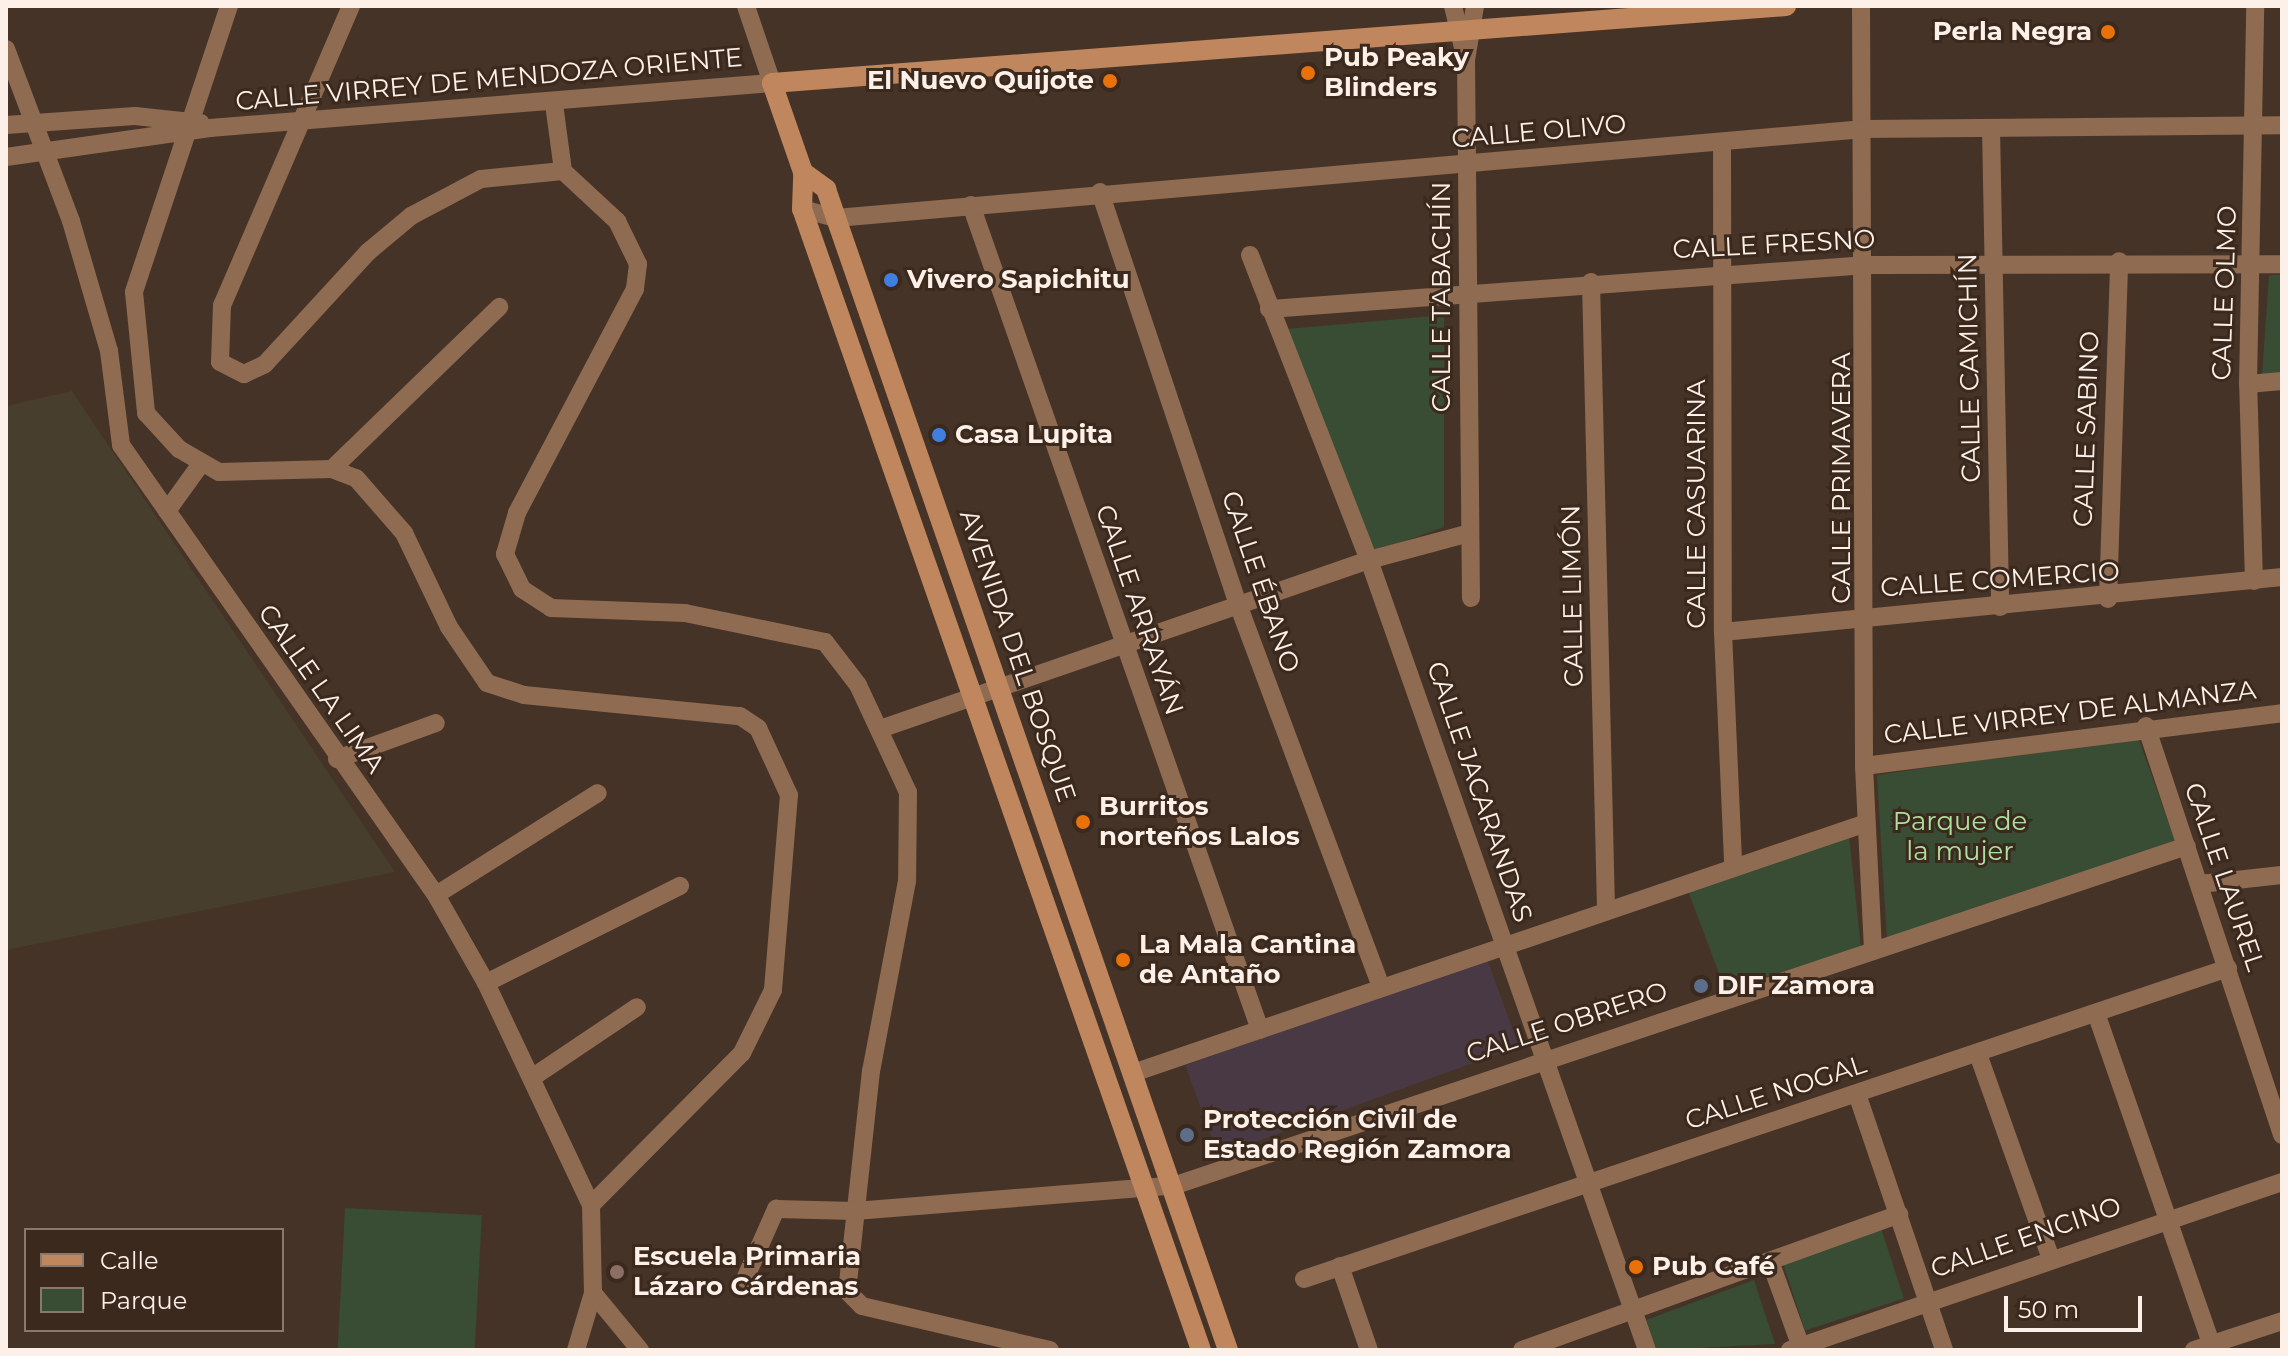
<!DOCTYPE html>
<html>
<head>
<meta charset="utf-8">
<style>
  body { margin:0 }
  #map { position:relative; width:2288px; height:1356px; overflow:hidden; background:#453327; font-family:Montserrat,sans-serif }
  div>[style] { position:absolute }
  .commercial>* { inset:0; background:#473e2d }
  .education>* { inset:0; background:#493945; transform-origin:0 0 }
  .green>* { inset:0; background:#384d33; transform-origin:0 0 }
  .street>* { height:18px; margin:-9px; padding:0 9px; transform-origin:9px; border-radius:9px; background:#8f6b51 }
  .secondary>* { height:20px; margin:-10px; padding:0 10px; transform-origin:10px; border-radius:10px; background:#c0865d }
  .dots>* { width:22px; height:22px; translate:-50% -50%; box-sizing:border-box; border:4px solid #3b291d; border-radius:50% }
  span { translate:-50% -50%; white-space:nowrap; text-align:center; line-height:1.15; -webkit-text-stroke:6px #3b291d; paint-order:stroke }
  .poi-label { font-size:26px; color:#fcf0e8; font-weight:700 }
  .right { translate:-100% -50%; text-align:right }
  .left { translate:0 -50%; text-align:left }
  .street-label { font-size:26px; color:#fcf0e8 }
  .park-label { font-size:26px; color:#abe09f }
  .frame { position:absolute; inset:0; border:8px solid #fcf0e8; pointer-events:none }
  .legend { position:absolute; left:24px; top:1228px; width:260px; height:104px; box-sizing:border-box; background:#3b291d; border:2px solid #88796e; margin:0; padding:10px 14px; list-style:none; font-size:24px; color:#fcf0e8 }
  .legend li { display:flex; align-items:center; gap:16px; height:40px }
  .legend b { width:40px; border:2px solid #88796e }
  .scale { position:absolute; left:2004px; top:1296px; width:138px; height:36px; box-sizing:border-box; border:4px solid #fcf0e8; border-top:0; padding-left:10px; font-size:24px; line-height:28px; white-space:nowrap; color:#fcf0e8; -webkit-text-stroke:6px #3b291d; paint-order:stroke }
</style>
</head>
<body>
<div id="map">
  <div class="commercial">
    <i style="clip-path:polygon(72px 391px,395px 872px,6px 950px,6px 406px)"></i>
  </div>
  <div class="education">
    <i style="left:1486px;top:956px;width:96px;height:320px;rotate:70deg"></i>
  </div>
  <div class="green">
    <i style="clip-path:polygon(2269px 275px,2282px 275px,2282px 374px,2262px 376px)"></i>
    <i style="clip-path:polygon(1444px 315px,1444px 527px,1369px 554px,1287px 329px)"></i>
    <i style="clip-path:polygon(2138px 737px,2175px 841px,1887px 940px,1877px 775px)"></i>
    <i style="clip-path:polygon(1849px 835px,1861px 949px,1725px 989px,1688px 891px)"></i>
    <i style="left:345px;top:1208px;width:137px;height:142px;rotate:3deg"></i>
    <i style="left:1881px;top:1228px;width:74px;height:104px;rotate:72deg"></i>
    <i style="clip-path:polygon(1754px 1280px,1775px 1344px,1657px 1350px,1646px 1320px)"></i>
  </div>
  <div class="street">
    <i style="left:229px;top:6px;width:301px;rotate:108.4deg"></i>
    <i style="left:134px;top:292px;width:122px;rotate:84.3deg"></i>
    <i style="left:146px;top:413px;width:49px;rotate:47.5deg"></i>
    <i style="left:179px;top:449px;width:46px;rotate:29.9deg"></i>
    <i style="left:219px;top:472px;width:113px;rotate:-1.5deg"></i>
    <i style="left:332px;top:469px;width:26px;rotate:21deg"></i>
    <i style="left:356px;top:478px;width:73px;rotate:48.9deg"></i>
    <i style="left:404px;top:533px;width:104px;rotate:64.4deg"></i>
    <i style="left:449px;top:627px;width:68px;rotate:55.8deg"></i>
    <i style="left:487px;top:683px;width:39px;rotate:18deg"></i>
    <i style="left:524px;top:695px;width:217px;rotate:5.6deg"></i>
    <i style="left:740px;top:716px;width:22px;rotate:34deg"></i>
    <i style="left:758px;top:728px;width:74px;rotate:65.2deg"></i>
    <i style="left:789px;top:795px;width:196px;rotate:94.7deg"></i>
    <i style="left:773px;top:990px;width:70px;rotate:116.2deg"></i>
    <i style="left:742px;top:1053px;width:214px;rotate:134.8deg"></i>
    <i style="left:351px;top:6px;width:326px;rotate:113.3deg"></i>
    <i style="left:222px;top:305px;width:57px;rotate:92deg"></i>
    <i style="left:220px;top:362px;width:27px;rotate:27deg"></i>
    <i style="left:244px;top:374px;width:23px;rotate:-25deg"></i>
    <i style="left:265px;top:364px;width:152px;rotate:-47.4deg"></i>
    <i style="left:368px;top:252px;width:56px;rotate:-39.9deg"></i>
    <i style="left:411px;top:216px;width:79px;rotate:-27.9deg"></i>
    <i style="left:481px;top:179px;width:82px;rotate:-5.6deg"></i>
    <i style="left:563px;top:171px;width:74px;rotate:42.8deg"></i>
    <i style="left:617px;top:221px;width:48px;rotate:64deg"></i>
    <i style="left:638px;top:264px;width:25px;rotate:97deg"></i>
    <i style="left:635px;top:289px;width:253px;rotate:117.8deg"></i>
    <i style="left:517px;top:513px;width:43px;rotate:106.3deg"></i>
    <i style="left:505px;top:554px;width:39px;rotate:64deg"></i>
    <i style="left:522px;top:589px;width:35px;rotate:33deg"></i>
    <i style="left:551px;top:608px;width:134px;rotate:2.1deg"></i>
    <i style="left:685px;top:613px;width:143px;rotate:11.7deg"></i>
    <i style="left:825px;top:642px;width:54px;rotate:52.5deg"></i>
    <i style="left:858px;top:685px;width:118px;rotate:65deg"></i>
    <i style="left:908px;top:792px;width:89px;rotate:90.6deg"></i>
    <i style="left:907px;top:881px;width:193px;rotate:100.7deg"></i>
    <i style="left:871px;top:1071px;width:221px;rotate:96.2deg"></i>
    <i style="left:847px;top:1291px;width:21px;rotate:45deg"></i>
    <i style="left:862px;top:1306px;width:193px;rotate:13.2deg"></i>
    <i style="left:1453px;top:6px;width:56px;rotate:76.5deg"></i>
    <i style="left:1466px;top:60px;width:538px;rotate:89.47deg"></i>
    <i style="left:1861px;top:6px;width:760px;rotate:89.77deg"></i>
    <i style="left:1864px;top:766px;width:184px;rotate:87.2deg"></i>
    <i style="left:6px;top:49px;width:184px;rotate:69.3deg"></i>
    <i style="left:71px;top:221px;width:135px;rotate:73.7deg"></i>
    <i style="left:109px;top:351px;width:95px;rotate:82.7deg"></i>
    <i style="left:121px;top:445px;width:549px;rotate:55.01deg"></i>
    <i style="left:436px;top:895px;width:101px;rotate:60.4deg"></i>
    <i style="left:486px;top:983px;width:246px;rotate:64.7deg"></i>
    <i style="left:591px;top:1205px;width:88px;rotate:88.7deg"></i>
    <i style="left:593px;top:1293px;width:59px;rotate:106.6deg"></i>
    <i style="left:1466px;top:60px;width:55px;rotate:-80.5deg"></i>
    <i style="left:554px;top:104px;width:68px;rotate:82.3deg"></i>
    <i style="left:6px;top:125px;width:129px;rotate:-4deg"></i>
    <i style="left:135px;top:116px;width:66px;rotate:6.1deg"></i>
    <i style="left:1991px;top:128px;width:479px;rotate:88.9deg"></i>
    <i style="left:1722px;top:142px;width:490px;rotate:89.9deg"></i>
    <i style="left:1723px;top:632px;width:233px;rotate:87.5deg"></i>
    <i style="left:6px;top:157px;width:206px;rotate:-8.1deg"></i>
    <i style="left:210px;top:128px;width:564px;rotate:-4.58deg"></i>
    <i style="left:772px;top:83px;width:81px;rotate:-108.7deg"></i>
    <i style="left:1100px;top:192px;width:438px;rotate:71.5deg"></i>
    <i style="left:1239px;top:607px;width:405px;rotate:69.5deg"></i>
    <i style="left:971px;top:205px;width:874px;rotate:70.69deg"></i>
    <i style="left:802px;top:209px;width:35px;rotate:15deg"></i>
    <i style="left:836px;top:218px;width:1032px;rotate:-4.95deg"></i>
    <i style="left:1864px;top:129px;width:418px;rotate:-0.5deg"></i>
    <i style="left:1250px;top:255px;width:327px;rotate:68.7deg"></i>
    <i style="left:1369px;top:560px;width:837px;rotate:70.61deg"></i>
    <i style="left:1591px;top:282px;width:627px;rotate:88.63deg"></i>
    <i style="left:1269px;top:309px;width:600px;rotate:-4.21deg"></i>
    <i style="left:1867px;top:265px;width:415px;rotate:-0.1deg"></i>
    <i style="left:2248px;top:384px;width:34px;rotate:-5deg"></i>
    <i style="left:332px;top:469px;width:233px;rotate:-44.1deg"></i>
    <i style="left:167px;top:511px;width:57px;rotate:-54.3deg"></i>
    <i style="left:2254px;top:581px;width:197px;rotate:-91.7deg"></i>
    <i style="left:2248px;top:384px;width:378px;rotate:-88.9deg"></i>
    <i style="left:2108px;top:599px;width:338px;rotate:-88.1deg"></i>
    <i style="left:1723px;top:632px;width:562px;rotate:-5.62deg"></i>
    <i style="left:2146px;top:726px;width:431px;rotate:71.6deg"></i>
    <i style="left:883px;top:728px;width:514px;rotate:-19.07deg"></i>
    <i style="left:1369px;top:560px;width:100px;rotate:-15deg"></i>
    <i style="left:337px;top:759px;width:105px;rotate:-20deg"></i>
    <i style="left:1864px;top:766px;width:421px;rotate:-7.2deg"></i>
    <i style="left:2200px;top:884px;width:82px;rotate:-6.3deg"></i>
    <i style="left:436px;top:895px;width:191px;rotate:-32.2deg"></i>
    <i style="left:486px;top:983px;width:217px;rotate:-26.6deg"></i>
    <i style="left:2096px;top:1013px;width:350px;rotate:70.8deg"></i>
    <i style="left:1978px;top:1054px;width:214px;rotate:70.4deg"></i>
    <i style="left:1133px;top:1073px;width:774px;rotate:-18.83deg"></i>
    <i style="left:533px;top:1077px;width:125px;rotate:-33.9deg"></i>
    <i style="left:1857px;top:1094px;width:270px;rotate:71.2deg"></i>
    <i style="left:1770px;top:1261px;width:95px;rotate:70.2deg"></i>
    <i style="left:1340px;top:1266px;width:89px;rotate:71deg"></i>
    <i style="left:745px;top:1279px;width:77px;rotate:-66.1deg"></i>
    <i style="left:776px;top:1209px;width:79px;rotate:1.5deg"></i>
    <i style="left:855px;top:1211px;width:322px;rotate:-4.6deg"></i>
    <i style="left:1176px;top:1185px;width:1066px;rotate:-18.54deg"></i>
    <i style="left:1304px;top:1279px;width:975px;rotate:-18.6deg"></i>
    <i style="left:593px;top:1293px;width:74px;rotate:50.5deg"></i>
    <i style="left:1522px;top:1350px;width:401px;rotate:-19.8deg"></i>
    <i style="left:1790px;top:1350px;width:520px;rotate:-18.85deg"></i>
    <i style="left:2194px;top:1350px;width:93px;rotate:-18.2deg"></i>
  </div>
  <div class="secondary">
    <i style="left:803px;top:172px;width:29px;rotate:36deg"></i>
    <i style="left:826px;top:189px;width:31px;rotate:71deg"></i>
    <i style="left:836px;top:218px;width:1198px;rotate:70.9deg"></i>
    <i style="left:1201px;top:1350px;width:1209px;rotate:-109.27deg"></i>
    <i style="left:802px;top:209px;width:37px;rotate:-88deg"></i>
    <i style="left:803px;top:172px;width:94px;rotate:-109.2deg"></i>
    <i style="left:772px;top:83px;width:1017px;rotate:-4.34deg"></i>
  </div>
  <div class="dots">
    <i style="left:2108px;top:32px;background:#e8710a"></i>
    <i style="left:1308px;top:73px;background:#e8710a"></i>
    <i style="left:1110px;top:81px;background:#e8710a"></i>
    <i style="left:891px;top:280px;background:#3f7fe0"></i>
    <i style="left:939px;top:435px;background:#3f7fe0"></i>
    <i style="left:1083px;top:822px;background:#e8710a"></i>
    <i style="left:1123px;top:960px;background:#e8710a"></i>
    <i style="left:1701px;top:986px;background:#5c6f8a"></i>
    <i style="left:1187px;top:1135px;background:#5c6f8a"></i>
    <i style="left:1636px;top:1267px;background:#e8710a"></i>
    <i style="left:617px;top:1272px;background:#8d6e63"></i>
  </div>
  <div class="poi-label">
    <span class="right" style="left:2092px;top:32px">Perla Negra</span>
    <span class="left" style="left:1324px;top:73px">Pub Peaky<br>Blinders</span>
    <span class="right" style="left:1094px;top:81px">El Nuevo Quijote</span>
    <span class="left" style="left:907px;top:280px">Vivero Sapichitu</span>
    <span class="left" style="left:955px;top:435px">Casa Lupita</span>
    <span class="left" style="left:1099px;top:822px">Burritos<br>norteños Lalos</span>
    <span class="left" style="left:1139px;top:960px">La Mala Cantina<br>de Antaño</span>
    <span class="left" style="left:1717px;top:986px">DIF Zamora</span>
    <span class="left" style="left:1203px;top:1135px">Protección Civil de<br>Estado Región Zamora</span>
    <span class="left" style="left:633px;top:1272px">Escuela Primaria<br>Lázaro Cárdenas</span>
    <span class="left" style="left:1652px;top:1267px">Pub Café</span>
  </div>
  <div class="street-label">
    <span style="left:489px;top:80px;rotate:-5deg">CALLE VIRREY DE MENDOZA ORIENTE</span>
    <span style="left:1539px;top:132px;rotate:-5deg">CALLE OLIVO</span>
    <span style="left:1774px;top:245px;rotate:-3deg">CALLE FRESNO</span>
    <span style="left:2225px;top:293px;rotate:-88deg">CALLE OLMO</span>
    <span style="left:1442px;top:297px;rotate:-90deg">CALLE TABACHÍN</span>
    <span style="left:1970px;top:368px;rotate:-91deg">CALLE CAMICHÍN</span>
    <span style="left:2087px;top:429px;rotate:-88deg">CALLE SABINO</span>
    <span style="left:1842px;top:478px;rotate:-90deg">CALLE PRIMAVERA</span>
    <span style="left:1697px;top:504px;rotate:-90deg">CALLE CASUARINA</span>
    <span style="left:2000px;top:580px;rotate:-4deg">CALLE COMERCIO</span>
    <span style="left:1260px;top:582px;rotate:71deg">CALLE ÉBANO</span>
    <span style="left:1573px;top:596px;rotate:-91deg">CALLE LIMÓN</span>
    <span style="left:1139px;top:610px;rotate:71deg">CALLE ARRAYÁN</span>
    <span style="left:1017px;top:656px;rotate:71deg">AVENIDA DEL BOSQUE</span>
    <span style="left:321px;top:689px;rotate:55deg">CALLE LA LIMA</span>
    <span style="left:2070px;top:713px;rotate:-7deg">CALLE VIRREY DE ALMANZA</span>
    <span style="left:1479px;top:792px;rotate:71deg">CALLE JACARANDAS</span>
    <span style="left:2224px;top:877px;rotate:71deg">CALLE LAUREL</span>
    <span style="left:1567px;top:1023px;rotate:-18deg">CALLE OBRERO</span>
    <span style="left:1776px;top:1093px;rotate:-18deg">CALLE NOGAL</span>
    <span style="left:2026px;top:1238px;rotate:-19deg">CALLE ENCINO</span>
  </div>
  <div class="park-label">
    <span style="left:1960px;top:837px">Parque de<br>la mujer</span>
  </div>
  <div class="frame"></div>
  <ul class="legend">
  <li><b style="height:10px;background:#c0865d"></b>Calle</li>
  <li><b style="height:22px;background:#384d33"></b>Parque</li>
  </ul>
  <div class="scale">50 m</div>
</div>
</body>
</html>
